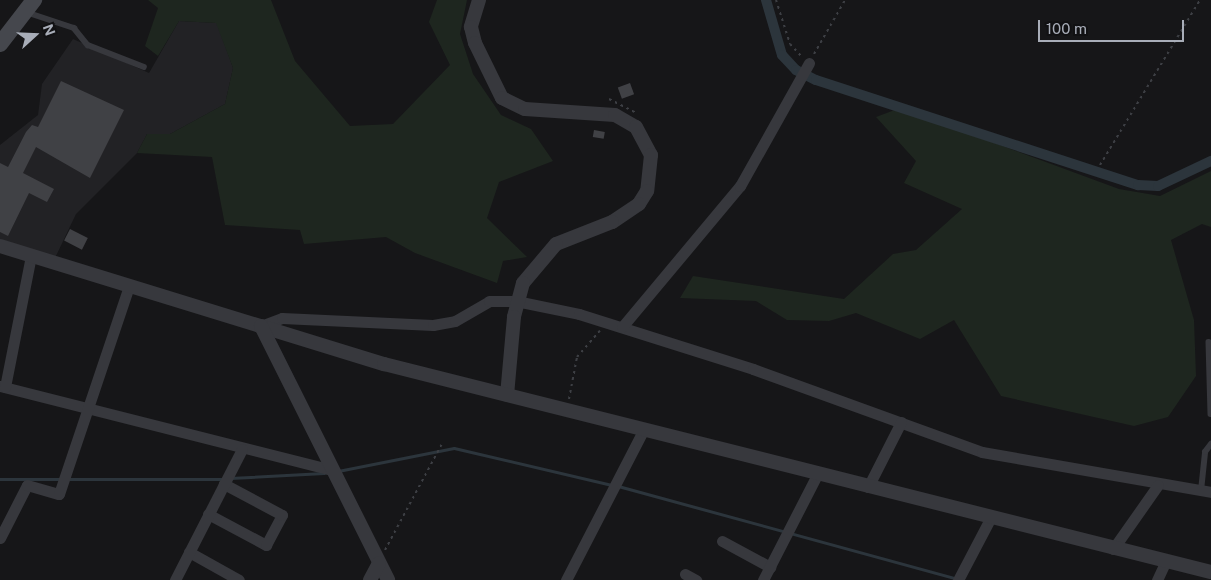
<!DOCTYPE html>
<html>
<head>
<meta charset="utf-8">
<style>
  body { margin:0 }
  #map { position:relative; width:1211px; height:580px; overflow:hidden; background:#161618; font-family:"Public Sans",sans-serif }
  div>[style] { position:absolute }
  .built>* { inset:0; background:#222225 }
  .green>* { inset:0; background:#1e261f }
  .stream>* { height:3px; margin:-1.5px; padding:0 1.5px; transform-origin:1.5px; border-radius:1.5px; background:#2c353c }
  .canal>* { height:10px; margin:-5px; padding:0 5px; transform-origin:5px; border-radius:5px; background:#2c353c }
  .building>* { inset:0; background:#404145; transform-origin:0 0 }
  .path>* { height:2px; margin-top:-1px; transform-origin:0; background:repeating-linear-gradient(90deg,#3d3f44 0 2.5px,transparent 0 6.5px) }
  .service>* { height:5.5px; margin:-2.75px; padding:0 2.75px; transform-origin:2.75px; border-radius:2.75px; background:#37383d }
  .minor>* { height:11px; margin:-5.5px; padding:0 5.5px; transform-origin:5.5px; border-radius:5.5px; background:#37383d }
  .tertiary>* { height:14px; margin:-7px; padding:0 7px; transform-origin:7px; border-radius:7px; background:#37383d }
  .secondary>* { height:16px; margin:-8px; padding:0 8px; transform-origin:8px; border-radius:8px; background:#45474d }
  span { translate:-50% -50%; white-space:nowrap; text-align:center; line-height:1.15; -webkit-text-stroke:4px #111113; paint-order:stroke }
  .north { position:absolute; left:10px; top:10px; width:50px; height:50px; -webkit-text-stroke:4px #111113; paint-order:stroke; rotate:70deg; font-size:14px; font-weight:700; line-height:20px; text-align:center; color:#a8adb8 }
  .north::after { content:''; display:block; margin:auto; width:18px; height:22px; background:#a8adb8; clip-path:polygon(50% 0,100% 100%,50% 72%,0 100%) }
  .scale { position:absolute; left:1038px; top:20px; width:146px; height:22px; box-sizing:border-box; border:2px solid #a8adb8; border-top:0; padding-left:6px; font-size:15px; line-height:18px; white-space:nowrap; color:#a8adb8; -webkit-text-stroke:4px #111113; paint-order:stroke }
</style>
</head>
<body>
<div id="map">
  <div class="built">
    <i style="clip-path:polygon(179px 21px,217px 23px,233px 68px,225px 104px,170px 134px,147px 134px,137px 153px,76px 214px,55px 258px,0 239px,0 145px,38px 115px,42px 84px,73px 39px,149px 73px)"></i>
  </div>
  <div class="green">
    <i style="clip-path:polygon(148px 0,271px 0,295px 61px,350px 126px,393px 124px,450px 65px,429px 22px,437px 0,467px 0,460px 34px,473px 74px,501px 115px,531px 129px,553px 161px,499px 182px,487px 218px,527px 257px,503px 261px,497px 283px,415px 253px,386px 237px,304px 244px,300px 230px,225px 225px,212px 157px,137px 153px,147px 134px,170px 134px,225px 104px,233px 68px,216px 23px,179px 21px,158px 56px,145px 46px,158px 8px)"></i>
    <i style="clip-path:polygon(900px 108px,1119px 189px,1160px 196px,1211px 171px,1211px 227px,1202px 224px,1171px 240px,1194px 320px,1196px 376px,1168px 417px,1134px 426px,1001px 396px,954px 320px,920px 339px,856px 313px,829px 321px,787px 320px,756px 301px,680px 298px,693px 276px,844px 299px,893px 254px,916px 250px,962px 209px,904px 183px,916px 161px,876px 117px)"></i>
  </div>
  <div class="stream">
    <i style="left:338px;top:471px;width:118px;rotate:-11.2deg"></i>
    <i style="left:454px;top:448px;width:162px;rotate:13.2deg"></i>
    <i style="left:230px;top:478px;width:94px;rotate:-3deg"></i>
    <i style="left:0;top:479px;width:224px"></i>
    <i style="left:618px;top:486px;width:352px;rotate:15.3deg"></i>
  </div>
  <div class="canal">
    <i style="left:766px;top:0;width:57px;rotate:73.8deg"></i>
    <i style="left:782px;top:55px;width:21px;rotate:47deg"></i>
    <i style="left:796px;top:70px;width:22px;rotate:27deg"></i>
    <i style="left:816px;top:80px;width:339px;rotate:18.1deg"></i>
    <i style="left:1138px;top:185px;width:20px;rotate:3deg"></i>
    <i style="left:1158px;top:186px;width:59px;rotate:-25.3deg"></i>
  </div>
  <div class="building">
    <i style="clip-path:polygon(61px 81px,124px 110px,90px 178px,36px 147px,23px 173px,54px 189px,47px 202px,29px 193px,8px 236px,0 232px,0 163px,8px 167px,26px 132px,32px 125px,38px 127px)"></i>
    <i style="left:630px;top:83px;width:12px;height:13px;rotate:70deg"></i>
    <i style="left:594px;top:130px;width:11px;height:7px;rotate:10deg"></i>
    <i style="left:70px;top:229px;width:20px;height:13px;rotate:27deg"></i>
  </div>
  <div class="path">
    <i style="left:776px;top:0;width:46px;rotate:72.3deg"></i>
    <i style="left:790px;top:44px;width:16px;rotate:47deg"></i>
    <i style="left:814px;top:54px;width:62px;rotate:-60.1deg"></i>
    <i style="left:609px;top:99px;width:30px;rotate:27deg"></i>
    <i style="left:1100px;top:165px;width:193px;rotate:-58.8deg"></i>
    <i style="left:569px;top:399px;width:43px;rotate:-79.2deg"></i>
    <i style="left:577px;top:357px;width:35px;rotate:-49deg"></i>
    <i style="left:385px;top:550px;width:123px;rotate:-61.8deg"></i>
  </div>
  <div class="service">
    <i style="left:26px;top:12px;width:51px;rotate:18.4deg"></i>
    <i style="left:74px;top:28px;width:22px;rotate:51deg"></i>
    <i style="left:88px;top:45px;width:60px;rotate:21.4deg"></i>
    <i style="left:1209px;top:342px;width:72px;rotate:88.4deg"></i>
    <i style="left:1201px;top:491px;width:39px;rotate:-84deg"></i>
    <i style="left:1205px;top:452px;width:10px;rotate:-53deg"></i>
  </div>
  <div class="minor">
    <i style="left:261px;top:326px;width:22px;rotate:-21deg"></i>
    <i style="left:282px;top:318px;width:151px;rotate:2.7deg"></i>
    <i style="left:433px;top:325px;width:22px;rotate:-10deg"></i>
    <i style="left:455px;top:321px;width:39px;rotate:-30deg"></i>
    <i style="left:489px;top:301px;width:27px"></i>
    <i style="left:516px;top:301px;width:64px;rotate:11.7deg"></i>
    <i style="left:579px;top:314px;width:182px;rotate:17.5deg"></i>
    <i style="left:753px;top:369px;width:244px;rotate:19.9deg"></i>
    <i style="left:982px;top:452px;width:232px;rotate:9.9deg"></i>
    <i style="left:622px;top:327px;width:184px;rotate:-50.1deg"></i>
    <i style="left:740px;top:186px;width:141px;rotate:-60.7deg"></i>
    <i style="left:0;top:386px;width:341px;rotate:14.2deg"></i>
    <i style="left:5px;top:387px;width:134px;rotate:-78.8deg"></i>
    <i style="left:868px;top:487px;width:73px;rotate:-63.1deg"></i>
    <i style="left:208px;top:514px;width:66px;rotate:28.1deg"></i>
    <i style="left:266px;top:545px;width:34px;rotate:-62deg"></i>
    <i style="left:282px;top:515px;width:66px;rotate:-151.9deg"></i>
    <i style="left:0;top:538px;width:59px;rotate:-63deg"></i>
    <i style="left:27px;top:485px;width:33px;rotate:16deg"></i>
    <i style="left:59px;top:494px;width:219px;rotate:-71.4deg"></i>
    <i style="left:722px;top:541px;width:55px;rotate:28.4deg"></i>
    <i style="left:1113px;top:549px;width:78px;rotate:-54.9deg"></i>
    <i style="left:189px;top:552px;width:57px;rotate:29.2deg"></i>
    <i style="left:685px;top:574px;width:13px;rotate:29deg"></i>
    <i style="left:175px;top:580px;width:147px;rotate:-62.9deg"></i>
    <i style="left:566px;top:580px;width:168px;rotate:-62.7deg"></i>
    <i style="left:763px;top:580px;width:118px;rotate:-62.8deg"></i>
    <i style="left:958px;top:580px;width:69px;rotate:-62.3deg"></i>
    <i style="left:1157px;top:580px;width:21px;rotate:-65deg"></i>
  </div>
  <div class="tertiary">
    <i style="left:479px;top:0;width:28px;rotate:107deg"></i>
    <i style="left:471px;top:27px;width:16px;rotate:76deg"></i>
    <i style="left:475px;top:43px;width:61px;rotate:63.9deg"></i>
    <i style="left:502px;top:98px;width:25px;rotate:26deg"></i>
    <i style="left:525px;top:109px;width:90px;rotate:3.8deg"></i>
    <i style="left:615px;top:115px;width:24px;rotate:30deg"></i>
    <i style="left:636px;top:127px;width:32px;rotate:62deg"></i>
    <i style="left:651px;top:155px;width:36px;rotate:96deg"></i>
    <i style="left:647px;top:191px;width:15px;rotate:122deg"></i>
    <i style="left:639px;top:204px;width:32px;rotate:146deg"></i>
    <i style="left:612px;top:222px;width:60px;rotate:158.6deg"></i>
    <i style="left:556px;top:244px;width:51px;rotate:130.2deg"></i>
    <i style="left:523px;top:283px;width:35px;rotate:105deg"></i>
    <i style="left:514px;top:317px;width:78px;rotate:95.1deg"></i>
    <i style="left:0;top:246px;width:402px;rotate:17.1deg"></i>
    <i style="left:384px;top:364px;width:853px;rotate:14.12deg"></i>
    <i style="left:261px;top:326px;width:284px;rotate:63.4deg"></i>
    <i style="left:370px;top:580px;width:19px;rotate:-62deg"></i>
  </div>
  <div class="secondary">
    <i style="left:0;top:44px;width:56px;rotate:-52.3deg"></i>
  </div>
  <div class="north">N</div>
  <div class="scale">100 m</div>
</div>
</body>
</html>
